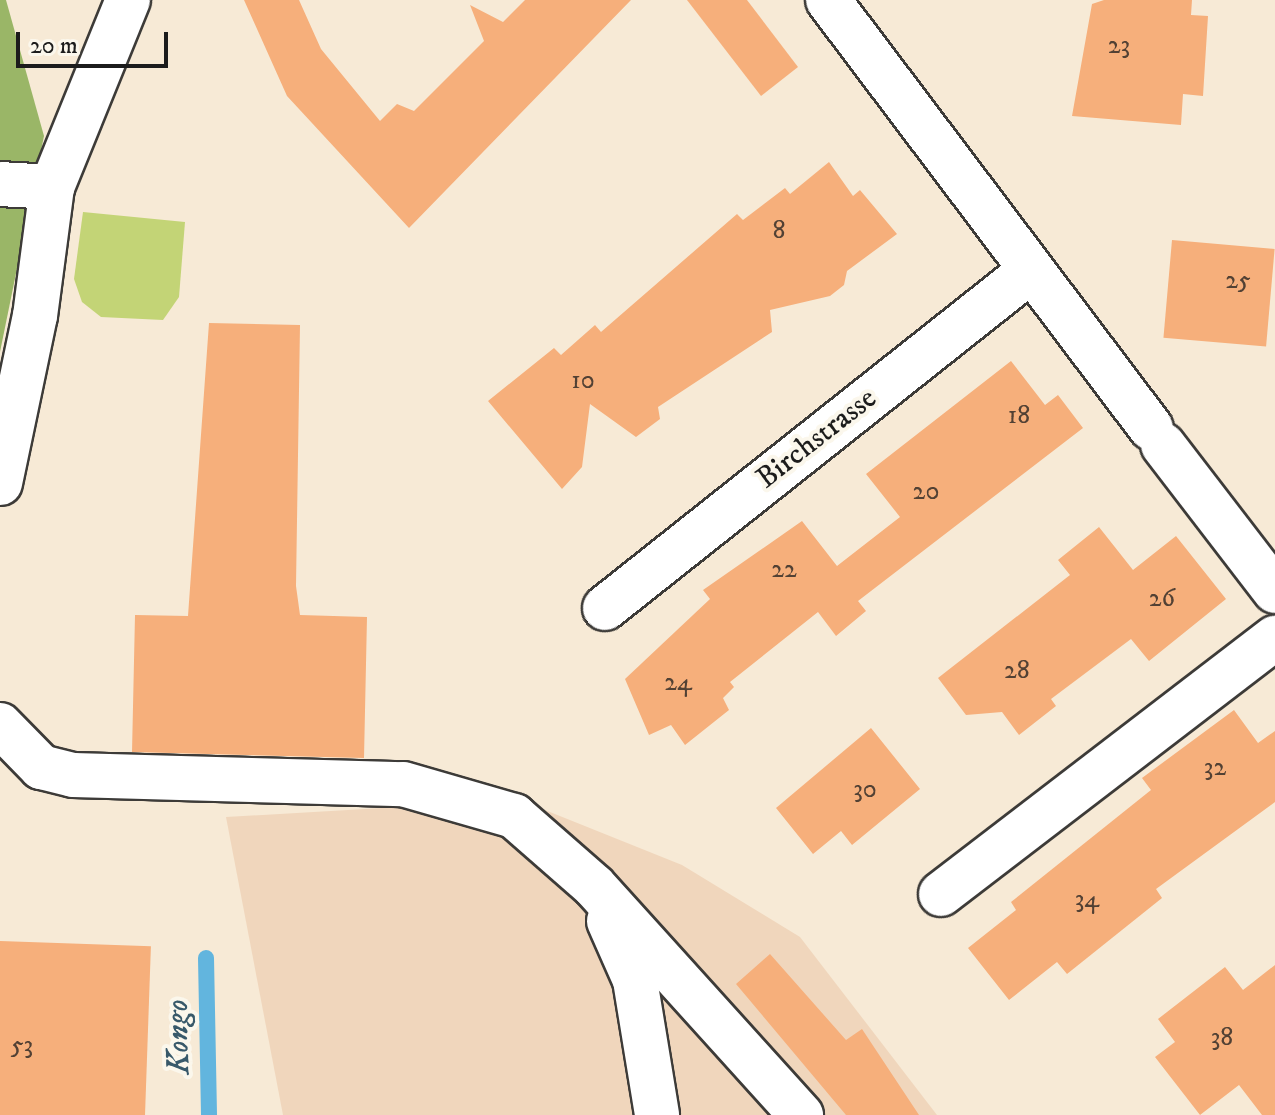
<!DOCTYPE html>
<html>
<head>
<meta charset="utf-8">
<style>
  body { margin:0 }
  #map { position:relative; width:1275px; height:1115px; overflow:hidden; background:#f7ead6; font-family:"IM FELL DW Pica",serif }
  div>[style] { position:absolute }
  .built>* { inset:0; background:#f0d6bc }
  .green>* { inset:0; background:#c3d476 }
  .forest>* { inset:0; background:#9ab667 }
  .stream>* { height:16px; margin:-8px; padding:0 8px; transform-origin:8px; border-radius:8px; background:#62b5de }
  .building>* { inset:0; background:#f6af7b; transform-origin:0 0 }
  .roads { filter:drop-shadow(2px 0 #3d3b38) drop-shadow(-2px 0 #3d3b38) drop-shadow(0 2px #3d3b38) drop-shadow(0 -2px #3d3b38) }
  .minor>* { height:44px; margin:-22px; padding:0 22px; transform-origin:22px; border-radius:22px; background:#fff }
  span { translate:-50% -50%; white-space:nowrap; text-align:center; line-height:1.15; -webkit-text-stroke:8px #fbf7ec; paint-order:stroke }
  .number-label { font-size:26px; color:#524134 }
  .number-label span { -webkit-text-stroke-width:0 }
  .street-label { font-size:30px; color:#1c1c1c }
  .water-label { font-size:32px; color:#38596a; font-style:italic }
  .scale { position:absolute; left:16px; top:32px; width:152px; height:36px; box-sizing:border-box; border:4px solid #1c1c1c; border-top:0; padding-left:10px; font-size:24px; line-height:28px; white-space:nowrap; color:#1c1c1c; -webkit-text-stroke:6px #fbf7ec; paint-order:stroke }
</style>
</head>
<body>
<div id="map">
  <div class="built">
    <i style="clip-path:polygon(520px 800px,682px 865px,800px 937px,937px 1115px,283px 1115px,226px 817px)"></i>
  </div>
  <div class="green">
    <i style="clip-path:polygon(83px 212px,185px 222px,179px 297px,163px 320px,101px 317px,82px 302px,74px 279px)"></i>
  </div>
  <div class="forest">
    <i style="clip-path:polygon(0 0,6px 0,44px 136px,0 352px)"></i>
  </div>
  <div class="stream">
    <i style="left:206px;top:958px;width:157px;rotate:88.9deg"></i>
  </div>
  <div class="building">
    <i style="clip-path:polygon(244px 0,299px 0,321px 49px,380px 121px,397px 104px,414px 111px,484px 41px,470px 5px,503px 22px,525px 0,631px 0,409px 228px,287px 96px)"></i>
    <i style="clip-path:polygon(687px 0,747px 0,798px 67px,761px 96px)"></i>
    <i style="clip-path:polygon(1104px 0,1192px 0,1191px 15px,1208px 16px,1203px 96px,1183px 94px,1181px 125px,1072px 116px,1092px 4px)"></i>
    <i style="clip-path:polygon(829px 162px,853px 196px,860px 190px,897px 234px,847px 271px,844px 285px,830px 296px,770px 310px,772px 332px,658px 407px,660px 419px,636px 437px,590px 404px,582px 467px,562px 489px,488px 401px,554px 348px,561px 355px,595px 325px,601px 332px,737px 214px,743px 220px,785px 188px,790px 194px)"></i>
    <i style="left:1172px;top:240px;width:103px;height:98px;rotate:5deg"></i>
    <i style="clip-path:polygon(209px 323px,300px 325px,296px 586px,300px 615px,367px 617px,364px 758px,132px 752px,135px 615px,188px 616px)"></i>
    <i style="clip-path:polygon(1011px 361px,1045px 405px,1058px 395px,1083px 428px,858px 601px,866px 611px,836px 636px,818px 612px,730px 682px,734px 687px,723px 698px,729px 710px,685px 745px,671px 725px,649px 735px,625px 679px,710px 599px,703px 590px,802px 521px,837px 566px,900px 517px,866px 474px)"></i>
    <i style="clip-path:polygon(1099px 527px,1133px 570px,1176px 536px,1226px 599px,1149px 661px,1131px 639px,1051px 699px,1056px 706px,1019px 735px,1002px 712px,966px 715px,938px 678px,1070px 575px,1058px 560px)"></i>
    <i style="clip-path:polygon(1234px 710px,1258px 743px,1275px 731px,1275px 802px,1156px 889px,1162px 898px,1067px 974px,1057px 962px,1009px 1000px,968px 948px,1016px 910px,1011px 902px,1151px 790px,1142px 778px)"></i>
    <i style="clip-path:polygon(871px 728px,920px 789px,852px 845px,841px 831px,813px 854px,776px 808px)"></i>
    <i style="left:0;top:941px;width:151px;height:174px;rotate:2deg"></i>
    <i style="clip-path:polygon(770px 954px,846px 1040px,862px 1029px,919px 1115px,846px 1115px,736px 984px)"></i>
    <i style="clip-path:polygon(1275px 965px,1275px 1115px,1262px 1115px,1239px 1085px,1200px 1115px,1155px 1057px,1175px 1042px,1158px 1019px,1225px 967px,1243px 990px)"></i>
  </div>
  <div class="roads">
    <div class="minor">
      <i style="left:828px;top:0;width:536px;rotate:52.96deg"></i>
      <i style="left:0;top:184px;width:52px;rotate:3.3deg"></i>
      <i style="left:1163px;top:445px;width:184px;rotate:52.5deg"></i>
      <i style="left:0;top:483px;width:171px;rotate:-78.2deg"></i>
      <i style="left:35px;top:316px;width:130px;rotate:-82.5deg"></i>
      <i style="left:52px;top:187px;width:202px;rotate:-67.9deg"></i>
      <i style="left:605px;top:608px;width:542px;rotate:-38.41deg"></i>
      <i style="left:0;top:725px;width:59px;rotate:45.7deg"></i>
      <i style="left:41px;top:767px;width:33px;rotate:14deg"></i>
      <i style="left:73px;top:775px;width:330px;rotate:1.6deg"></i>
      <i style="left:403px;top:784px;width:116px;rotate:16.1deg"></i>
      <i style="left:514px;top:816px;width:106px;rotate:41.2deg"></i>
      <i style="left:594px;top:886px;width:309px;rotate:47.9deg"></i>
      <i style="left:941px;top:894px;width:421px;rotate:-37.5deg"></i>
      <i style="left:609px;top:921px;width:64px;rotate:66.2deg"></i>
      <i style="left:635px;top:980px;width:137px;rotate:80.7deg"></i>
    </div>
  </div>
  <div class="number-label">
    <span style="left:1119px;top:46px">23</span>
    <span style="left:779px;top:231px">8</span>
    <span style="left:1238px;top:281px">25</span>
    <span style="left:583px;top:381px">10</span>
    <span style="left:1019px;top:416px">18</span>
    <span style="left:926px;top:492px">20</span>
    <span style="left:784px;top:570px">22</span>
    <span style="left:1162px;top:599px">26</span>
    <span style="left:1017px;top:671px">28</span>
    <span style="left:678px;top:683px">24</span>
    <span style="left:1215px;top:768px">32</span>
    <span style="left:865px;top:790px">30</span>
    <span style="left:1087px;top:900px">34</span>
    <span style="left:1222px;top:1038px">38</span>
    <span style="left:22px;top:1046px">53</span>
  </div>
  <div class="street-label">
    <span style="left:817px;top:439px;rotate:-38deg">Birchstrasse</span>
  </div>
  <div class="water-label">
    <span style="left:179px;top:1037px;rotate:-91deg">Kongo</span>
  </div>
  <div class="scale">20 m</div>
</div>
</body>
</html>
